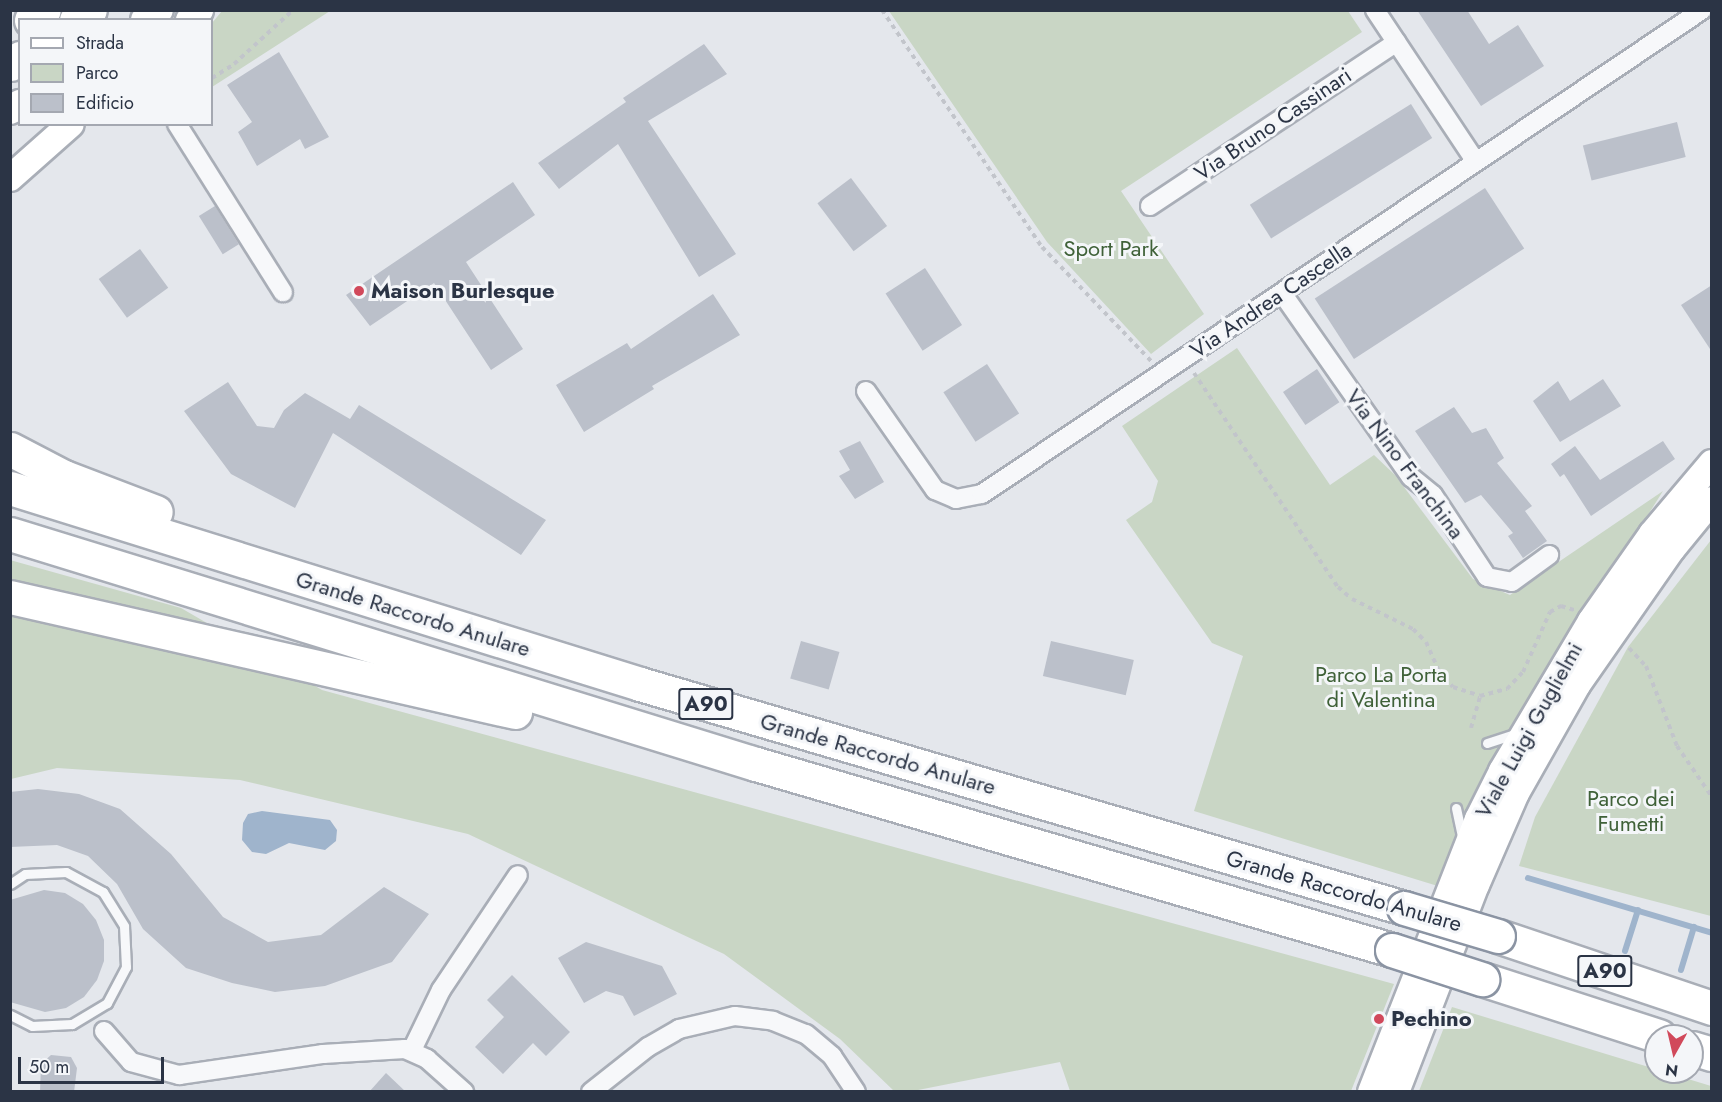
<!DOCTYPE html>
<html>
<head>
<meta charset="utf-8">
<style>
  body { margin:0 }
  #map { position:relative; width:1722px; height:1102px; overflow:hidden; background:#e4e7ec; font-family:Jost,sans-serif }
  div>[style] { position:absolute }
  .green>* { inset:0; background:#c9d6c5 }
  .water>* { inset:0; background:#9fb4cc }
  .stream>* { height:6px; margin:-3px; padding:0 3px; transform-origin:3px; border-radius:3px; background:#9fb4cc }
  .building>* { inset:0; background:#bbc0ca; transform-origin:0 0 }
  .path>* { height:4px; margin-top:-2px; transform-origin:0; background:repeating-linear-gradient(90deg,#c2c5cb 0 4.5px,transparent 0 9px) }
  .roads { filter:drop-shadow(2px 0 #a9aeb7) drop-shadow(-2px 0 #a9aeb7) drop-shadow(0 2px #a9aeb7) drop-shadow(0 -2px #a9aeb7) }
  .lane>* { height:9px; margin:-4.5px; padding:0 4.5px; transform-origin:4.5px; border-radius:4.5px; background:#f7f8fa }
  .street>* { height:18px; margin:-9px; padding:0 9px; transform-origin:9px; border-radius:9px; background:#f7f8fa }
  .secondary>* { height:26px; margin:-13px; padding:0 13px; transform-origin:13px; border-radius:13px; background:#fff }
  .primary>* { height:28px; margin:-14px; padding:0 14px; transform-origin:14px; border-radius:14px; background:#fff }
  .highway>* { height:33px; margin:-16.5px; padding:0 16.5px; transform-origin:16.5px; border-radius:16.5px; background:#fff }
  .bridges { filter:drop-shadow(2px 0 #8b94a3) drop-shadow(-2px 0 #8b94a3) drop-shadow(0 2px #8b94a3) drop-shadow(0 -2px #8b94a3) }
  .highway-bridge>* { height:33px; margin:-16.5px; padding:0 16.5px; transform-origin:16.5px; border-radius:16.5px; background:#fff }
  .dots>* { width:16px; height:16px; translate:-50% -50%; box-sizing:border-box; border:3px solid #f4f6f9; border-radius:50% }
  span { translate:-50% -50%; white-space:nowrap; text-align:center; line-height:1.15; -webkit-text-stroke:6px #f4f6f9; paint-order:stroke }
  .shield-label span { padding:2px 4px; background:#f4f6f9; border:2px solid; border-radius:4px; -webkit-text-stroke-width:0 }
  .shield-label { font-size:21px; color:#2b3445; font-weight:700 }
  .street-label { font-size:22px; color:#2b3445 }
  .park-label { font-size:22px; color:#3f6138 }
  .poi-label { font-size:22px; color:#2b3445; font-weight:700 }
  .left { translate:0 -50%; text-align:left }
  .frame { position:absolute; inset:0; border:12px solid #2b3445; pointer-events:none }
  .legend { position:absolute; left:18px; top:18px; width:195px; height:108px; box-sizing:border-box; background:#f4f6f9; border:2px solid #a4a8b1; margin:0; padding:8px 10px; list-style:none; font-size:18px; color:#2b3445 }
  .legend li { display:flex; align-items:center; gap:12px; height:30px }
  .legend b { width:30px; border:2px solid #a4a8b1 }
  .north { position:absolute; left:1644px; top:1024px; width:60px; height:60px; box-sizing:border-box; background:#f4f6f9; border:2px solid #a4a8b1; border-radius:50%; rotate:188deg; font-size:16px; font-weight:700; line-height:24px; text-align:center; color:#2b3445 }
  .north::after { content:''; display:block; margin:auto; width:21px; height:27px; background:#d1495b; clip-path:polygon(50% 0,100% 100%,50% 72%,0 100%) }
  .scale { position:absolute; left:18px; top:1057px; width:146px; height:27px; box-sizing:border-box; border:3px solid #2b3445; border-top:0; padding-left:8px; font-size:18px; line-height:21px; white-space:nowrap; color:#2b3445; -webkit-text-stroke:4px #f4f6f9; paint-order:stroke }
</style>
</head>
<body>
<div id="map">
  <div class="green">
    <i style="clip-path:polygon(222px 11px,222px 10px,330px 11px,212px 87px,212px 23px)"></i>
    <i style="clip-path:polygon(1348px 11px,1362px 32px,1121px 191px,1204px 314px,1151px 354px,1047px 242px,889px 11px)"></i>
    <i style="clip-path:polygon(1237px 348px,1330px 485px,1374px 455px,1395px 475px,1473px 579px,1510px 595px,1663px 491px,1542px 683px,1441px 887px,1194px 811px,1243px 656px,1212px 643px,1126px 520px,1152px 502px,1158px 481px,1122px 426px)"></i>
    <i style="clip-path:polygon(1711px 540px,1711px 916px,1519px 866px,1535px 817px,1628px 647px)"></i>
    <i style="clip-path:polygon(10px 560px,181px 608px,322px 690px,1394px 984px,1351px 1091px,1070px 1091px,1060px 1062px,913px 1091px,894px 1091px,840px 1039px,724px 954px,468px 834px,240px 780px,57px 768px,11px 779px)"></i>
    <i style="clip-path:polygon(1452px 1007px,1711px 1086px,1711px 1091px,1419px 1091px)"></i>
  </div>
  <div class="water">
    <i style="clip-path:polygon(262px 811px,330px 820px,337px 830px,336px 841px,325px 850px,289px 843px,266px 854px,252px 852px,242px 840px,243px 823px,248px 814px)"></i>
  </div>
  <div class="stream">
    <i style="left:1528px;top:878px;width:192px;rotate:16.6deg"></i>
    <i style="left:1625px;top:951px;width:43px;rotate:-72.4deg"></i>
    <i style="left:1681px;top:970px;width:45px;rotate:-73.2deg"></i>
  </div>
  <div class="building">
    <i style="clip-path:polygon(1417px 10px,1467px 10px,1489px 44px,1518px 25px,1544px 66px,1481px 106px)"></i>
    <i style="clip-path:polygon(704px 44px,727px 74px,648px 121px,736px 254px,699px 277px,618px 144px,559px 189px,538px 163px,626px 102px,623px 98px)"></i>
    <i style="clip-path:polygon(279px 52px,329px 137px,305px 149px,300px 139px,257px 166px,238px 132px,252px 122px,227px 85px)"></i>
    <i style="left:1411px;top:104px;width:40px;height:190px;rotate:58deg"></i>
    <i style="left:1677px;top:122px;width:36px;height:97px;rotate:76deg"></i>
    <i style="left:851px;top:178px;width:60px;height:42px;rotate:53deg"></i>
    <i style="clip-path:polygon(513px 182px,535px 215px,466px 262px,523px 349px,491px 370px,434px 283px,370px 326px,346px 295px)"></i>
    <i style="left:1485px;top:188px;width:72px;height:203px;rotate:57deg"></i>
    <i style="left:215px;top:206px;width:45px;height:19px;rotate:58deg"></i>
    <i style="left:140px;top:249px;width:48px;height:51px;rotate:54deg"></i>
    <i style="left:925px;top:268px;width:68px;height:47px;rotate:57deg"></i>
    <i style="clip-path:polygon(1712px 285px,1712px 352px,1681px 305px)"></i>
    <i style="clip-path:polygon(713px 294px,740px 335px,652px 386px,654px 389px,584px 432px,556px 385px,627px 343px,631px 349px)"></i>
    <i style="left:987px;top:364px;width:59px;height:52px;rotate:57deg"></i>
    <i style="left:1317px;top:369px;width:40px;height:41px;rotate:56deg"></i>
    <i style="clip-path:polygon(1603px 379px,1621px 406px,1560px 442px,1533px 401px,1558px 381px,1570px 401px)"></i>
    <i style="clip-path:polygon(228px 382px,257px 426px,274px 428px,284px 410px,305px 393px,350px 419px,359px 405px,546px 520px,521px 555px,333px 433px,295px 508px,231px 474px,184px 411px)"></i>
    <i style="clip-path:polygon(1454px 407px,1472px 433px,1486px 428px,1504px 458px,1497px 463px,1532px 506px,1525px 511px,1547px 541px,1523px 558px,1508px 536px,1513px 533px,1481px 495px,1465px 503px,1415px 431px)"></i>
    <i style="clip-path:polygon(860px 441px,884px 482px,855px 499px,839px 476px,850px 470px,839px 451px)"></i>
    <i style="clip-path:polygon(1663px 441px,1675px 459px,1591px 516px,1564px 474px,1560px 477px,1551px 464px,1575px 446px,1600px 480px)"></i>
    <i style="left:801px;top:641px;width:40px;height:39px;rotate:16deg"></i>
    <i style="left:1051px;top:641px;width:85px;height:36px;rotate:13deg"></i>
    <i style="clip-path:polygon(38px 789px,79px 794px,120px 809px,171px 854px,223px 917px,268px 942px,321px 935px,384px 887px,429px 914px,392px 962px,325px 986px,275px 992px,232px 983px,186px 968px,143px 929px,117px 884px,88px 856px,57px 845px,10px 847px,10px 792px)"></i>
    <i style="clip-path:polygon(44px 890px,65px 893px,83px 904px,96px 920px,104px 940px,104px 961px,97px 980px,84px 997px,66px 1008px,45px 1012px,10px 1002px,10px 900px)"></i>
    <i style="clip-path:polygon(586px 942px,662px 966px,677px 994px,634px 1016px,623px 996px,606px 991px,584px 1003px,558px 958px)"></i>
    <i style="clip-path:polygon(512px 975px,570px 1032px,546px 1056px,533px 1043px,503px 1074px,475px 1047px,504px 1017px,487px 1000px)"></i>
    <i style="clip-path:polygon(51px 1055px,71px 1057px,77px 1068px,74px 1092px,40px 1092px,41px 1064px)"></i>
    <i style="clip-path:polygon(386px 1073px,406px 1092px,369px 1092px)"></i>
  </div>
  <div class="path">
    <i style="left:882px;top:10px;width:286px;rotate:56deg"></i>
    <i style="left:1042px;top:247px;width:158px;rotate:46.3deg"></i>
    <i style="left:212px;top:78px;width:26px;rotate:-32deg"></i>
    <i style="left:234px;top:64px;width:80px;rotate:-42.5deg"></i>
    <i style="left:1194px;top:373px;width:258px;rotate:56.1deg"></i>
    <i style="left:1338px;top:587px;width:18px;rotate:41deg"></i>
    <i style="left:1352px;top:599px;width:68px;rotate:26.2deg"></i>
    <i style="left:1413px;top:629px;width:18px;rotate:45deg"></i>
    <i style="left:1426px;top:642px;width:32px;rotate:66deg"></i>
    <i style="left:1439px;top:671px;width:21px;rotate:49deg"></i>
    <i style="left:1453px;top:687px;width:28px;rotate:18deg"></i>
    <i style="left:1480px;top:696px;width:28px;rotate:-15deg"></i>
    <i style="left:1507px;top:689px;width:23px;rotate:-47deg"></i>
    <i style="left:1523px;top:672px;width:66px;rotate:-65.8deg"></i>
    <i style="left:1550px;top:612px;width:13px;rotate:-29deg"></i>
    <i style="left:1561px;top:606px;width:14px;rotate:17deg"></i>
    <i style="left:1629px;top:648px;width:25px;rotate:47deg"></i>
    <i style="left:1646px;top:666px;width:86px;rotate:68.8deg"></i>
    <i style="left:1677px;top:746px;width:62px;rotate:55.5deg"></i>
    <i style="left:1471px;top:728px;width:33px;rotate:-74deg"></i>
  </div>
  <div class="roads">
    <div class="lane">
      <i style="left:1487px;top:743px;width:33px;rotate:-18deg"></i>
      <i style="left:1456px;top:808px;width:34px;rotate:78deg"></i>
      <i style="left:10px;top:884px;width:18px;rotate:-34deg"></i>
      <i style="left:25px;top:874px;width:41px;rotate:-2.8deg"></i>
      <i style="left:66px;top:872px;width:42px;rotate:28.4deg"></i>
      <i style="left:103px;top:892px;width:40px;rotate:58deg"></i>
      <i style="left:124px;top:926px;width:41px;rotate:87.2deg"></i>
      <i style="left:126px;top:967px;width:41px;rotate:117.8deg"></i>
      <i style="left:107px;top:1003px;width:41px;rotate:149deg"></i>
      <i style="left:72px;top:1024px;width:40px;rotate:177.1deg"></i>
      <i style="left:32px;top:1026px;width:25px;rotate:-153deg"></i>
    </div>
    <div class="street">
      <i style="left:1375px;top:10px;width:182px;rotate:56.4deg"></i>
      <i style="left:177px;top:124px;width:199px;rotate:57.8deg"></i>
      <i style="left:1150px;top:206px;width:296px;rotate:-33.6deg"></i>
      <i style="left:1282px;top:293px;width:225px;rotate:55deg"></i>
      <i style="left:1411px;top:477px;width:28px;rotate:39deg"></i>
      <i style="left:1433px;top:495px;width:98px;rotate:56.6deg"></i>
      <i style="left:1487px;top:577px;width:25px;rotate:11deg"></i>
      <i style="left:1512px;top:582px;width:46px;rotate:-36.1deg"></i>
      <i style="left:866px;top:391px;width:121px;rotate:55.1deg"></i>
      <i style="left:935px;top:490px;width:23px;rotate:23deg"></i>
      <i style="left:956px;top:499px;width:26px;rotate:-11deg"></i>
      <i style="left:982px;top:494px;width:868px;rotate:-33.91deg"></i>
      <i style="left:104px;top:1031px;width:41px;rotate:48.9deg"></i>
      <i style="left:131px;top:1062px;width:50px;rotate:15.2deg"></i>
      <i style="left:179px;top:1075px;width:146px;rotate:-8.3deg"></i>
      <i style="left:323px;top:1054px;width:82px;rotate:-3.5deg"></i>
      <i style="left:405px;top:1049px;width:24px;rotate:24deg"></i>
      <i style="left:427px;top:1059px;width:50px;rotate:41.7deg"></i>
      <i style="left:412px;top:1050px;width:67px;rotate:-64.2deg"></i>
      <i style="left:441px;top:990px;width:138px;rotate:-56.2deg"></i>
      <i style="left:591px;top:1092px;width:73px;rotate:-38.3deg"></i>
      <i style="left:648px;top:1047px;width:36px;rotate:-30deg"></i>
      <i style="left:679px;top:1029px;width:57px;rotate:-13.1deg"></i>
      <i style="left:735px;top:1016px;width:38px;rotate:7deg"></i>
      <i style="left:773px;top:1021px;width:35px;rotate:22deg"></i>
      <i style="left:806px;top:1034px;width:34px;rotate:40deg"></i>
      <i style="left:832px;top:1056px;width:43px;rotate:56.3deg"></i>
    </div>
    <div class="secondary">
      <i style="left:189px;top:20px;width:15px;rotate:-42deg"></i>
      <i style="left:10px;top:178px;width:81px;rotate:-41.5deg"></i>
      <i style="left:1371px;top:1092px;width:293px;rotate:-68.6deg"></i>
      <i style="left:1478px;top:819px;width:54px;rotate:-63.4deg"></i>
      <i style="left:1502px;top:771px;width:174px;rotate:-59.3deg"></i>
      <i style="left:1591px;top:621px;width:106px;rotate:-55deg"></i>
      <i style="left:1652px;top:534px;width:93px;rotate:-49.8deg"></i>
      <i style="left:1396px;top:1092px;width:222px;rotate:-68.9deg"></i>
      <i style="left:1476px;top:885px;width:100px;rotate:-66.5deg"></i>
      <i style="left:1516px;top:793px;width:124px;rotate:-60.5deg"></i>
      <i style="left:1577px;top:685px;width:166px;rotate:-55.1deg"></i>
      <i style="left:1672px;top:549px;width:63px;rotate:-50.8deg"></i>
    </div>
    <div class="primary">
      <i style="left:145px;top:20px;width:17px;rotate:-36deg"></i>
      <i style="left:10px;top:110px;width:12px;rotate:-31deg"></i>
    </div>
    <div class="highway">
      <i style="left:31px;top:20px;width:16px;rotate:-38deg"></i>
      <i style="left:76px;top:20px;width:17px;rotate:-36deg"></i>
      <i style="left:10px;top:64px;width:12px;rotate:-31deg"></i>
      <i style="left:10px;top:449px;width:61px;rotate:27.4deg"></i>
      <i style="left:64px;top:477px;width:98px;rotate:20.8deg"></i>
      <i style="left:10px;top:488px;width:660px;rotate:17.28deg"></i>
      <i style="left:640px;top:684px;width:796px;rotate:16.34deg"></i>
      <i style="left:10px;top:534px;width:781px;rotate:17.14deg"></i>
      <i style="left:756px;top:764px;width:663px;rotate:16.3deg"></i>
      <i style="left:10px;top:597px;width:518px;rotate:12.83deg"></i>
      <i style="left:1498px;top:936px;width:226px;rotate:18.6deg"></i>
      <i style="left:1482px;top:979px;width:186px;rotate:17.9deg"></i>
      <i style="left:1692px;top:1048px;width:21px;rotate:17deg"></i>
    </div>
  </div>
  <div class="bridges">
    <div class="highway-bridge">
      <i style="left:1404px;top:908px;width:98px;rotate:16.6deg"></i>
      <i style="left:1392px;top:950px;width:95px;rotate:17.9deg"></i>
    </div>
  </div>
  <div class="dots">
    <i style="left:359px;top:291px;background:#d1495b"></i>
    <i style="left:1379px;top:1019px;background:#d1495b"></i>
  </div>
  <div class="shield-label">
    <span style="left:706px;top:704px">A90</span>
    <span style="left:1605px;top:971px">A90</span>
  </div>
  <div class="street-label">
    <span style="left:1273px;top:124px;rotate:-34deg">Via Bruno Cassinari</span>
    <span style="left:1271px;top:300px;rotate:-34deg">Via Andrea Cascella</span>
    <span style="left:1405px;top:464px;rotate:53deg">Via Nino Franchina</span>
    <span style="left:413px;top:614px;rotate:17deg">Grande Raccordo Anulare</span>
    <span style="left:1529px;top:730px;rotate:-61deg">Viale Luigi Guglielmi</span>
    <span style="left:878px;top:754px;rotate:16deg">Grande Raccordo Anulare</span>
    <span style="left:1344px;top:891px;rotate:16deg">Grande Raccordo Anulare</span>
  </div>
  <div class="park-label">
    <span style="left:1111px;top:249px">Sport Park</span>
    <span style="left:1381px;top:687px">Parco La Porta<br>di Valentina</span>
    <span style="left:1631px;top:811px">Parco dei<br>Fumetti</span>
  </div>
  <div class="poi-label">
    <span class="left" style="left:371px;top:291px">Maison Burlesque</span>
    <span class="left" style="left:1391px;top:1019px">Pechino</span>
  </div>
  <div class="frame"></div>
  <ul class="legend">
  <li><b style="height:8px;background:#fff"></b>Strada</li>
  <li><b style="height:16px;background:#c9d6c5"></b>Parco</li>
  <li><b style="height:16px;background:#bbc0ca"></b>Edificio</li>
  </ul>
  <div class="north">N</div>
  <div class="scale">50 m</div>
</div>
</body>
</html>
